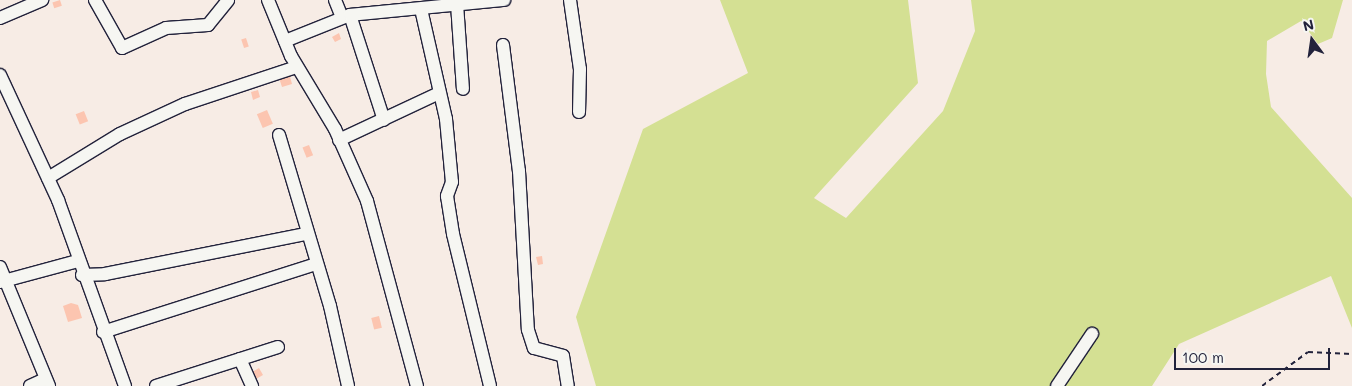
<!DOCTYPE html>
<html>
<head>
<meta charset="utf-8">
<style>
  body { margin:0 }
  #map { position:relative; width:1352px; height:386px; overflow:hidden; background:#f7ece5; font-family:Mali,sans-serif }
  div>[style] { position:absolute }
  .green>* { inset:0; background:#d4e093 }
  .building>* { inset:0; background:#fcc5b0; transform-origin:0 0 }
  .path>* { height:2px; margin-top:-1px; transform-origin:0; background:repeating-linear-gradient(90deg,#22223b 0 5px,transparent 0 9px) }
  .roads { filter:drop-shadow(1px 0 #22223b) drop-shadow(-1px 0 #22223b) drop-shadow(0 1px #22223b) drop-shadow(0 -1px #22223b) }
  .street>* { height:12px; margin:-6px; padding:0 6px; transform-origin:6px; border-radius:6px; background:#f6f6f2 }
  span { translate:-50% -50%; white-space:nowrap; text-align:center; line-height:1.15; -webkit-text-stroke:5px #f6f6f2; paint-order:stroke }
  .north { position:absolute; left:1287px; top:15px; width:50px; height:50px; -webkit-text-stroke:4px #f6f6f2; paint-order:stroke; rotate:346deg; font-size:14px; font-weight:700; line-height:20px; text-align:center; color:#22223b }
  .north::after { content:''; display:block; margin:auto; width:18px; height:22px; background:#22223b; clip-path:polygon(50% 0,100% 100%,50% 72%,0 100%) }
  .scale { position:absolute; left:1174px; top:348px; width:156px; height:22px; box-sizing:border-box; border:2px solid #22223b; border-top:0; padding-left:6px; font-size:15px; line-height:18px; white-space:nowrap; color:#22223b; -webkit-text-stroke:4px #f6f6f2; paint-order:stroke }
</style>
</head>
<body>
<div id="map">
  <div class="green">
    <i style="clip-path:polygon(720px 0,908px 0,918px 83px,814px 198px,846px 218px,943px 111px,975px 31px,971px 0,1343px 0,1332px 38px,1318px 44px,1301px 21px,1267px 41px,1266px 74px,1271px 107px,1352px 198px,1352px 328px,1331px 276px,1179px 344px,1152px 386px,596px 386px,576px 317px,643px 129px,748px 73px)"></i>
  </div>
  <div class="building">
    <i style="left:60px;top:0;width:6px;height:8px;rotate:72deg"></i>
    <i style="clip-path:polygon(339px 33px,341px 39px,335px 42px,332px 37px)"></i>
    <i style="left:246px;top:38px;width:9px;height:5px;rotate:72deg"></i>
    <i style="clip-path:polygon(289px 73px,292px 84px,282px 87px,278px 75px)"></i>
    <i style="clip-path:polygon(258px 90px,260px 97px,253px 100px,251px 92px)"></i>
    <i style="left:267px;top:110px;width:15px;height:11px;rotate:67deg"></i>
    <i style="left:84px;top:111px;width:11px;height:9px;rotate:68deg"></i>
    <i style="left:309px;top:145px;width:11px;height:7px;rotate:68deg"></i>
    <i style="clip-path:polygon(542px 256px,543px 264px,538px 265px,536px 257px)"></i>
    <i style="clip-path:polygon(71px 303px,78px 305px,82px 318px,68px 322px,63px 306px)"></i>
    <i style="left:379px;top:316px;width:12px;height:8px;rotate:76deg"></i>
    <i style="left:259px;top:368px;width:8px;height:10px;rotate:60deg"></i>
  </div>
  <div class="path">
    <i style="left:1262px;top:386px;width:57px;rotate:-36.5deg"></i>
    <i style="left:1308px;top:352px;width:44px;rotate:2.6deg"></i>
  </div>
  <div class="roads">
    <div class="street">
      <i style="left:95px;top:0;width:55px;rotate:60.6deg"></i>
      <i style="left:122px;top:48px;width:48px;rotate:-24.4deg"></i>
      <i style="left:166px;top:28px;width:42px;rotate:-4.1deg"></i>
      <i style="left:208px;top:25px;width:32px;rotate:-51deg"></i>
      <i style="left:268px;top:0;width:61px;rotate:67.7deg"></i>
      <i style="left:291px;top:56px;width:85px;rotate:58.9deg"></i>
      <i style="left:335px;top:129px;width:79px;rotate:66deg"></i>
      <i style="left:367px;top:201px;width:192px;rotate:74.9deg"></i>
      <i style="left:335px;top:0;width:18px;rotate:68deg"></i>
      <i style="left:570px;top:0;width:70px;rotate:81.8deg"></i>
      <i style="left:580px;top:69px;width:43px;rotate:91.3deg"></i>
      <i style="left:457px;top:4px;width:85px;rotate:86deg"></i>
      <i style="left:421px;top:9px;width:113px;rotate:77.2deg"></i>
      <i style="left:446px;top:119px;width:63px;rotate:84.6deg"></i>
      <i style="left:452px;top:182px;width:15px;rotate:110deg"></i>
      <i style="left:447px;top:196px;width:38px;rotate:81deg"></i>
      <i style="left:453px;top:234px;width:156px;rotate:76.3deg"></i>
      <i style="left:350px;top:15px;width:110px;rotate:72.1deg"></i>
      <i style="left:0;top:18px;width:46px;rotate:-23.2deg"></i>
      <i style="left:285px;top:41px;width:70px;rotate:-21.8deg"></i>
      <i style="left:350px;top:15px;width:155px;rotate:-5.6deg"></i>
      <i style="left:503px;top:45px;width:127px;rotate:82.8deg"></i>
      <i style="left:519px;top:171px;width:159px;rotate:86.8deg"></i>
      <i style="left:528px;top:330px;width:19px;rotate:72deg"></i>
      <i style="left:534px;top:348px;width:30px;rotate:15deg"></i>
      <i style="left:563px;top:356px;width:30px;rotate:81deg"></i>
      <i style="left:0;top:75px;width:138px;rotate:65.1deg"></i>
      <i style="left:58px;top:200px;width:198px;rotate:70.2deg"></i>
      <i style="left:279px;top:135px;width:178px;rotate:73.4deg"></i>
      <i style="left:330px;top:306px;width:82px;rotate:77.3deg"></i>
      <i style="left:339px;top:140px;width:108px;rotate:-25.1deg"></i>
      <i style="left:48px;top:178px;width:84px;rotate:-31.4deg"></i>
      <i style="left:120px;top:134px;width:72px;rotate:-24.8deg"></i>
      <i style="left:185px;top:104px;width:117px;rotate:-18.4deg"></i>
      <i style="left:0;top:267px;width:129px;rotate:67.6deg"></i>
      <i style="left:82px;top:275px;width:23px;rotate:-2deg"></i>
      <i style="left:105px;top:274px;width:205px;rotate:-11.3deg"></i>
      <i style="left:0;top:282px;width:81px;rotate:-15.1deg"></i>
      <i style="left:103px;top:332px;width:224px;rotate:-17.7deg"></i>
      <i style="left:240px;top:359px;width:30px;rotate:66deg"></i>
      <i style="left:30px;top:386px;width:17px;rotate:-25deg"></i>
      <i style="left:156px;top:386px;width:128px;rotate:-17.7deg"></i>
      <i style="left:1057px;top:386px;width:63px;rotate:-56.1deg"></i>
    </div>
  </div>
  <div class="north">N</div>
  <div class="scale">100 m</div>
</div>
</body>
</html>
